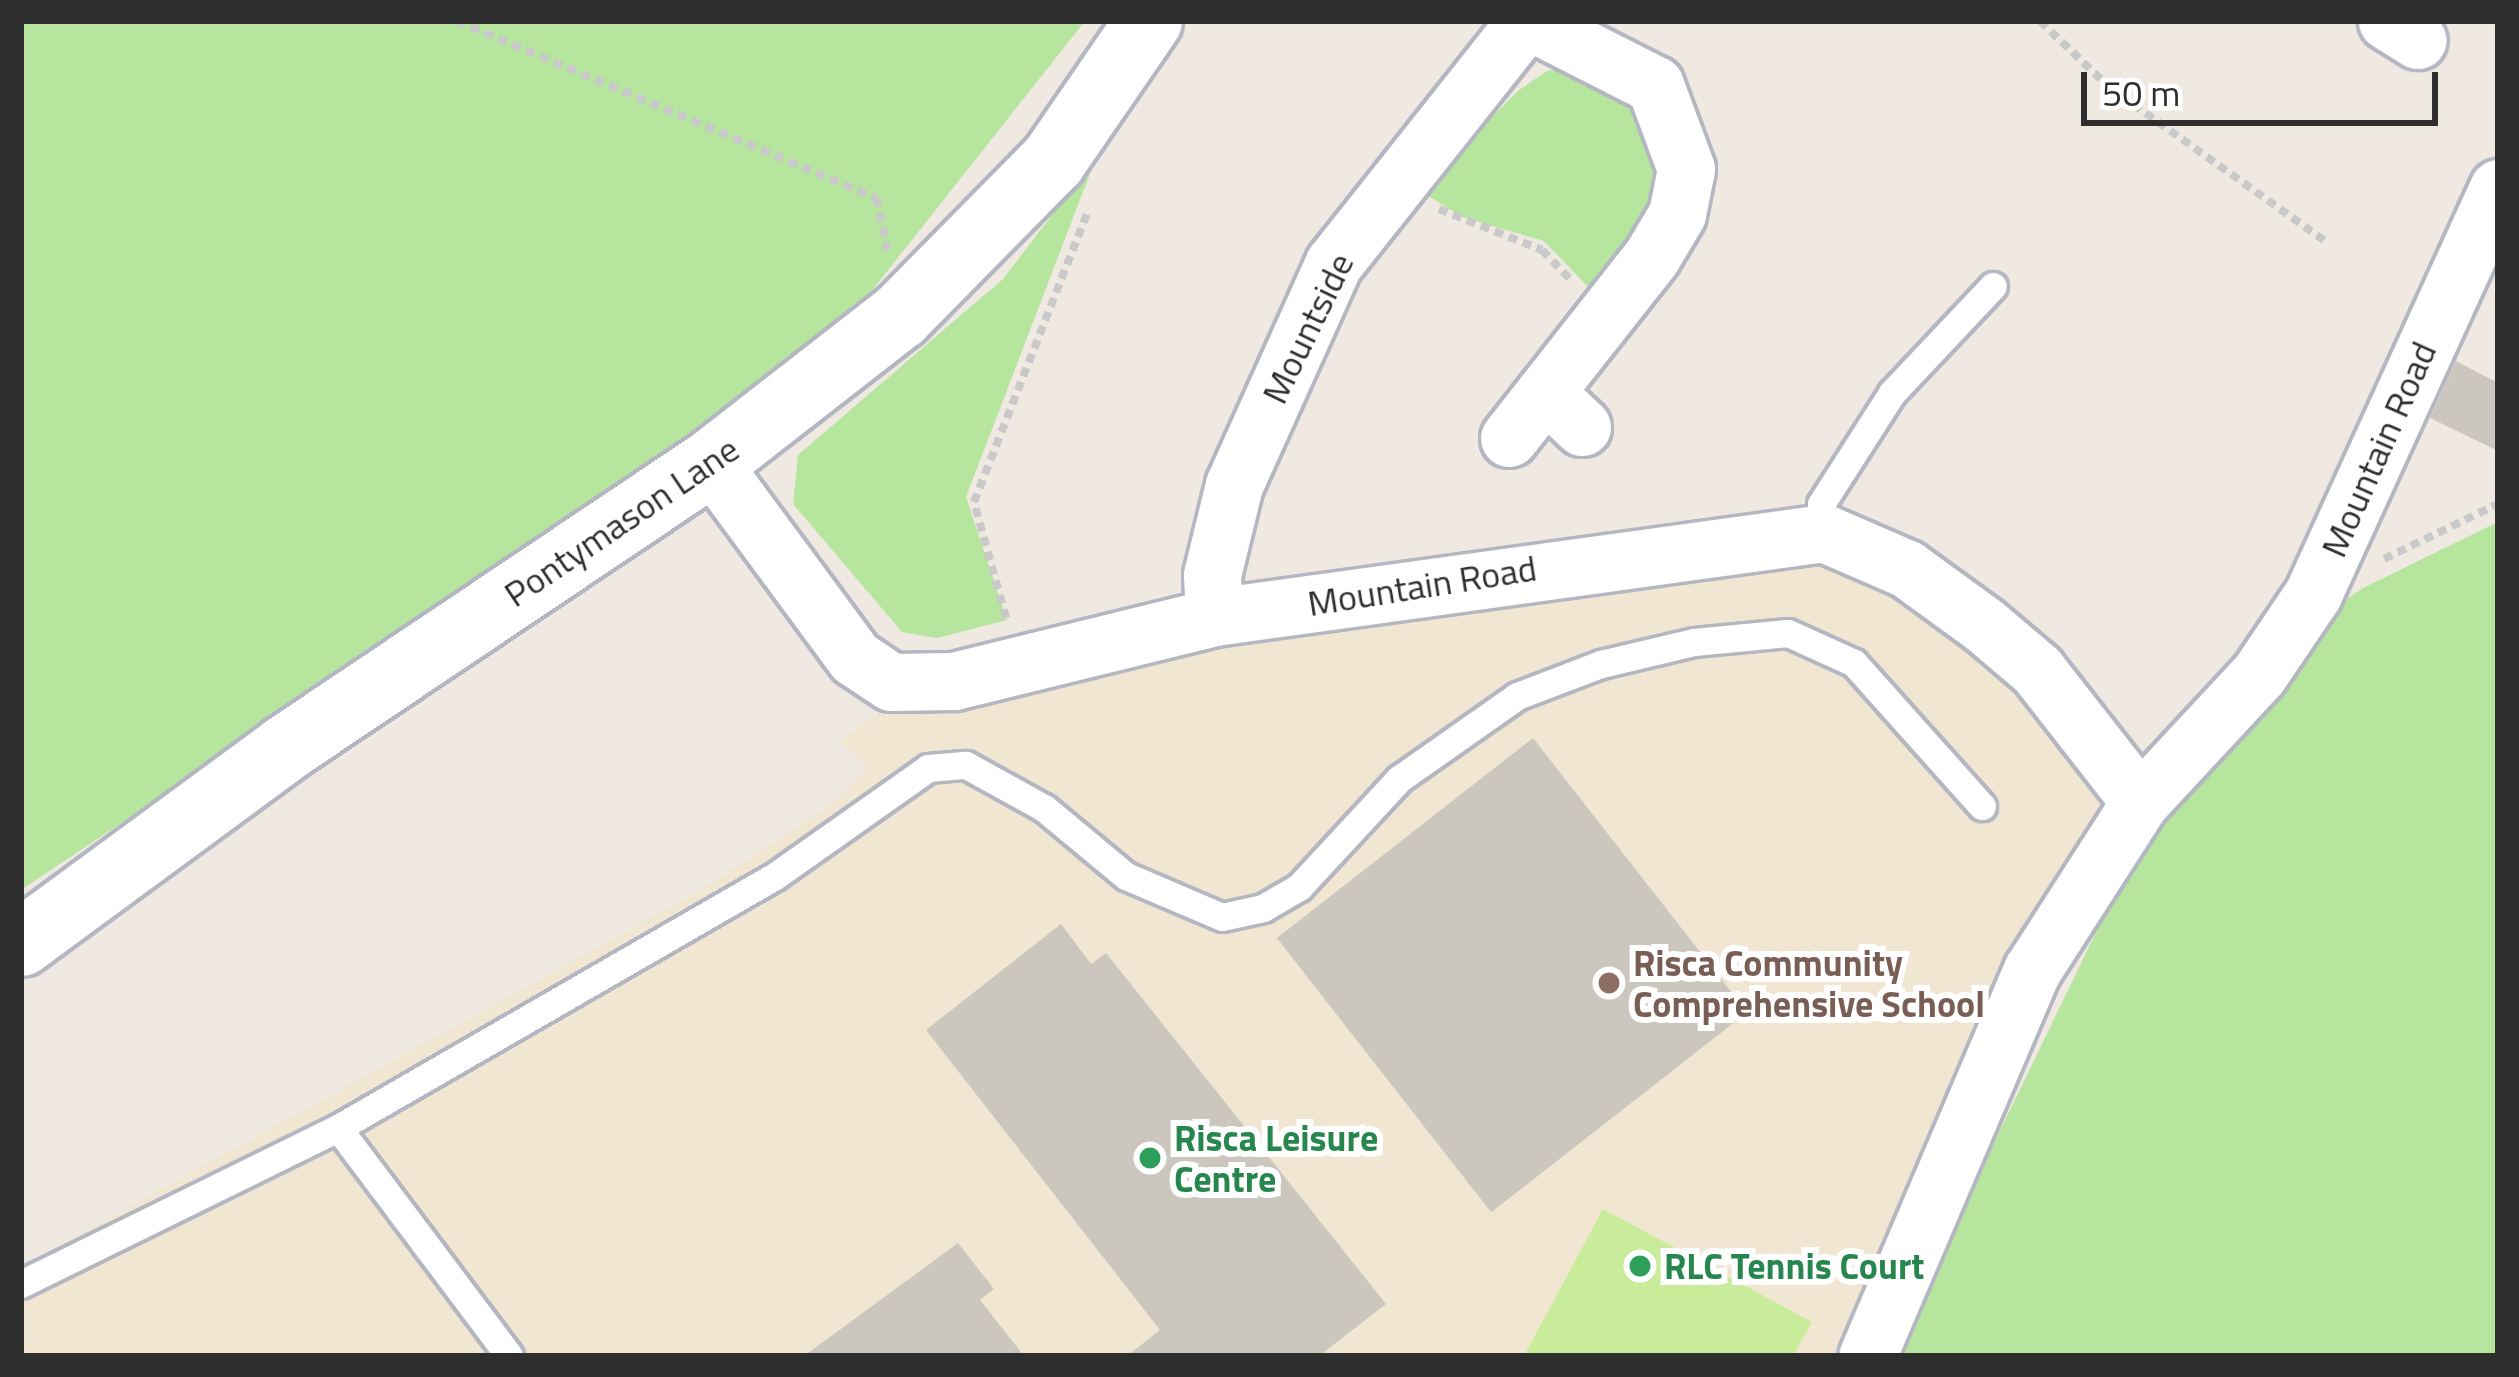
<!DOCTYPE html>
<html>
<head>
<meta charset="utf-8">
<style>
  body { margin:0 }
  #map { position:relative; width:2519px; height:1377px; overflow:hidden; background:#efe9e1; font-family:"Titillium Web",sans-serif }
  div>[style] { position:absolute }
  .education>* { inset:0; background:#f0e6d1 }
  .green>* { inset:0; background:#b6e59e }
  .pitch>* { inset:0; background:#c9ec9a }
  .building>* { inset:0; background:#cbc7bf; transform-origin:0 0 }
  .path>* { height:8px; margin-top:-4px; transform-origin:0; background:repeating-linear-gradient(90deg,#c9c9c9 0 9px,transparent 0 15px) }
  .roads { filter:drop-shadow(3px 0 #b4b7c1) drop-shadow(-3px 0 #b4b7c1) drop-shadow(0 3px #b4b7c1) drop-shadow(0 -3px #b4b7c1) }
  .lane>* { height:27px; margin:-13.5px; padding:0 13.5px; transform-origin:13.5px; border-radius:13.5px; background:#fff }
  .street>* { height:57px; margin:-28.5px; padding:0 28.5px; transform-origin:28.5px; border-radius:28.5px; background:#fff }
  .secondary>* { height:66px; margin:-33px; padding:0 33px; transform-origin:33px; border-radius:33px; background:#fff }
  .dots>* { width:33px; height:33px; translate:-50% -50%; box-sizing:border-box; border:6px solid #fff; border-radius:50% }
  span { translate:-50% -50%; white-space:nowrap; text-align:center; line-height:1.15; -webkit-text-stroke:12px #fff; paint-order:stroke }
  .street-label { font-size:36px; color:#2e2e2e }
  .education-label { font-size:36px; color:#785e54; font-weight:700 }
  .left { translate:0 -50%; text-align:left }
  .leisure-label { font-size:36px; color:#27864d; font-weight:700 }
  .frame { position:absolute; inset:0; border:24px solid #2e2e2e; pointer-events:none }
  .scale { position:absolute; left:2081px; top:72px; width:357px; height:54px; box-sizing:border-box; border:6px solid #2e2e2e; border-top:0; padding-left:15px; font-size:36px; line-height:42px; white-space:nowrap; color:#2e2e2e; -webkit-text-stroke:9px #fff; paint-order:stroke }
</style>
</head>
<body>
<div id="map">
  <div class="education">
    <i style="clip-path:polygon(1824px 533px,1907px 569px,2140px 802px,1867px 1356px,21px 1356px,21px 1267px,701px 890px,838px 800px,867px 767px,840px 742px,874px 716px,954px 681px)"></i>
  </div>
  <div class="green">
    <i style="clip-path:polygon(21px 21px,1085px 21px,859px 307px,570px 523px,21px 890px)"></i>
    <i style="clip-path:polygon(1577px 68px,1635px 95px,1665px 187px,1594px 293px,1544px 241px,1462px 217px,1419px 190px,1519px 90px,1547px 71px)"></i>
    <i style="clip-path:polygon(1096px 158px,966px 497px,1007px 620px,937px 638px,902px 632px,793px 504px,798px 455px,1003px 279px)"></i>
    <i style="clip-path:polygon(2498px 522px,2498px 1356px,1891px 1356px,2129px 864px,2306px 627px,2363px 588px)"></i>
  </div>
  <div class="pitch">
    <i style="clip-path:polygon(1603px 1209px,1812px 1322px,1793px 1356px,1524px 1356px)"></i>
  </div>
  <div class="building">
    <i style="clip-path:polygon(2456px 361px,2498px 383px,2498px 451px,2430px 418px)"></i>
    <i style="left:1533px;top:738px;width:348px;height:325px;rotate:52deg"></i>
    <i style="clip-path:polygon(1061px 924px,1091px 964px,1106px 953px,1386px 1304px,1319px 1356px,1127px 1356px,1160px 1330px,926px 1030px)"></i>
    <i style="clip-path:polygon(958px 1243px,994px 1289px,980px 1300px,1024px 1356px,804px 1356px)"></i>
  </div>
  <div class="path">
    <i style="left:457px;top:21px;width:456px;rotate:22.9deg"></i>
    <i style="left:877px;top:198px;width:53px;rotate:79.1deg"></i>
    <i style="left:2040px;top:21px;width:95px;rotate:43.7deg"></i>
    <i style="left:2109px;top:87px;width:270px;rotate:35.5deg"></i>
    <i style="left:1439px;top:209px;width:111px;rotate:21.7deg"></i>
    <i style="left:1542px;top:250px;width:42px;rotate:46deg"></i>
    <i style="left:2384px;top:559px;width:127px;rotate:-25.8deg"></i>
    <i style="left:1006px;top:618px;width:120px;rotate:-105.4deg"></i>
    <i style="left:974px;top:502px;width:315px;rotate:-68.6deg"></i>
  </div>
  <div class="roads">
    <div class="lane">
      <i style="left:1824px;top:533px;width:29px;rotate:-96deg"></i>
      <i style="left:1821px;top:504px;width:132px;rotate:-57.4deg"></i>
      <i style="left:1892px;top:393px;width:147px;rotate:-46.7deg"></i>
      <i style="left:338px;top:1128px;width:285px;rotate:53.1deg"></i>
      <i style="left:21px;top:1284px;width:353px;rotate:-26.2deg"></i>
      <i style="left:338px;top:1128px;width:504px;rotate:-29.97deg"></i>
      <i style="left:775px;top:876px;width:187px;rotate:-35.2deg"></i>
      <i style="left:928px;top:768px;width:38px;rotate:-5deg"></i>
      <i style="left:966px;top:765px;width:89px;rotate:28.9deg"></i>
      <i style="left:1044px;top:808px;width:107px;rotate:39.7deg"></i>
      <i style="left:1126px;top:876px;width:104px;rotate:23.1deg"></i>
      <i style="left:1222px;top:917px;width:42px;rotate:-12.4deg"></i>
      <i style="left:1263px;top:908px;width:42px;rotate:-30.3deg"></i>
      <i style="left:1299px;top:887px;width:147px;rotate:-47.2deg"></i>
      <i style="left:1399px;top:779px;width:144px;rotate:-35.1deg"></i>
      <i style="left:1517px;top:696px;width:90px;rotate:-20.9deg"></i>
      <i style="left:1601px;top:664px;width:96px;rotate:-13.3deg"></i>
      <i style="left:1694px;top:642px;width:94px;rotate:-5.5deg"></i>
      <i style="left:1788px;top:633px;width:72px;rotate:24.4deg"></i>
      <i style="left:1854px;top:663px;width:192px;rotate:48.2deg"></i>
    </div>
    <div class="street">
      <i style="left:2387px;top:21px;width:36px;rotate:32deg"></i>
      <i style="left:1545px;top:392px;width:51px;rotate:43.4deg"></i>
      <i style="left:1509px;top:438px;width:231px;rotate:-51.8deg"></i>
      <i style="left:1652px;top:256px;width:49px;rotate:-59.2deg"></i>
      <i style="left:1677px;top:214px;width:46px;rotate:-78.7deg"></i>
      <i style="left:1686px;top:169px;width:90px;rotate:-110.3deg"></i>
      <i style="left:1655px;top:85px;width:141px;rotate:-153.1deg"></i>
      <i style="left:711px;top:463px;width:242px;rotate:53.6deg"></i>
      <i style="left:855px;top:658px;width:43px;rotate:33.7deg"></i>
      <i style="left:891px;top:682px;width:63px;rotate:-0.9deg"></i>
      <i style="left:954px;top:681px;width:268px;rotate:-13.8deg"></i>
      <i style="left:1214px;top:617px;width:616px;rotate:-7.84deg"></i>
      <i style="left:1824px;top:533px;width:90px;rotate:23.4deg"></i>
      <i style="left:1907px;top:569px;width:95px;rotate:36deg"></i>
      <i style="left:1984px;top:625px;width:70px;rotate:40.3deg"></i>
      <i style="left:2037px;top:670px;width:167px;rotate:52deg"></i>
      <i style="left:2140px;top:802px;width:200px;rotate:122.7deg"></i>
      <i style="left:2032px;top:970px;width:420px;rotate:113.1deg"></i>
      <i style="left:1214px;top:617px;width:42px;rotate:-92.7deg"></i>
      <i style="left:1212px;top:575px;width:93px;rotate:-76.3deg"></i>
      <i style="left:1234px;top:485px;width:243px;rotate:-65.8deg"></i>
      <i style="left:1334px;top:263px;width:309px;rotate:-51.6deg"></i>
      <i style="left:2140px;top:802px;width:175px;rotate:-47.1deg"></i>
      <i style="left:2259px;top:674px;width:97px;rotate:-56deg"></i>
      <i style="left:2313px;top:594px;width:446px;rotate:-65.5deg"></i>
    </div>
    <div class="secondary">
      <i style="left:21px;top:943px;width:329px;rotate:-36.3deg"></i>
      <i style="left:286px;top:748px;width:512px;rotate:-33.85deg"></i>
      <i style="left:711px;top:463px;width:239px;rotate:-37.9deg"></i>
      <i style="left:900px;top:316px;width:218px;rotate:-45.4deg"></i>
      <i style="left:1053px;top:161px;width:170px;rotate:-55.6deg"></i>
    </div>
  </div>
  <div class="dots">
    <i style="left:1609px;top:983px;background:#8d6e63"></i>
    <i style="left:1150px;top:1158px;background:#2e9e5b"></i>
    <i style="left:1640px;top:1266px;background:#2e9e5b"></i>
  </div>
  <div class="street-label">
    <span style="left:1307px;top:328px;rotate:-64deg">Mountside</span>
    <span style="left:2378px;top:449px;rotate:-66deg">Mountain Road</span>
    <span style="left:621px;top:521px;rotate:-34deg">Pontymason Lane</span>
    <span style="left:1422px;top:585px;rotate:-9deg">Mountain Road</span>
  </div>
  <div class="education-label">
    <span class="left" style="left:1633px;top:983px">Risca Community<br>Comprehensive School</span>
  </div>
  <div class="leisure-label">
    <span class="left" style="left:1174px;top:1158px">Risca Leisure<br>Centre</span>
    <span class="left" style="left:1664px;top:1266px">RLC Tennis Court</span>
  </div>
  <div class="frame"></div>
  <div class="scale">50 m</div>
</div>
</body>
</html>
